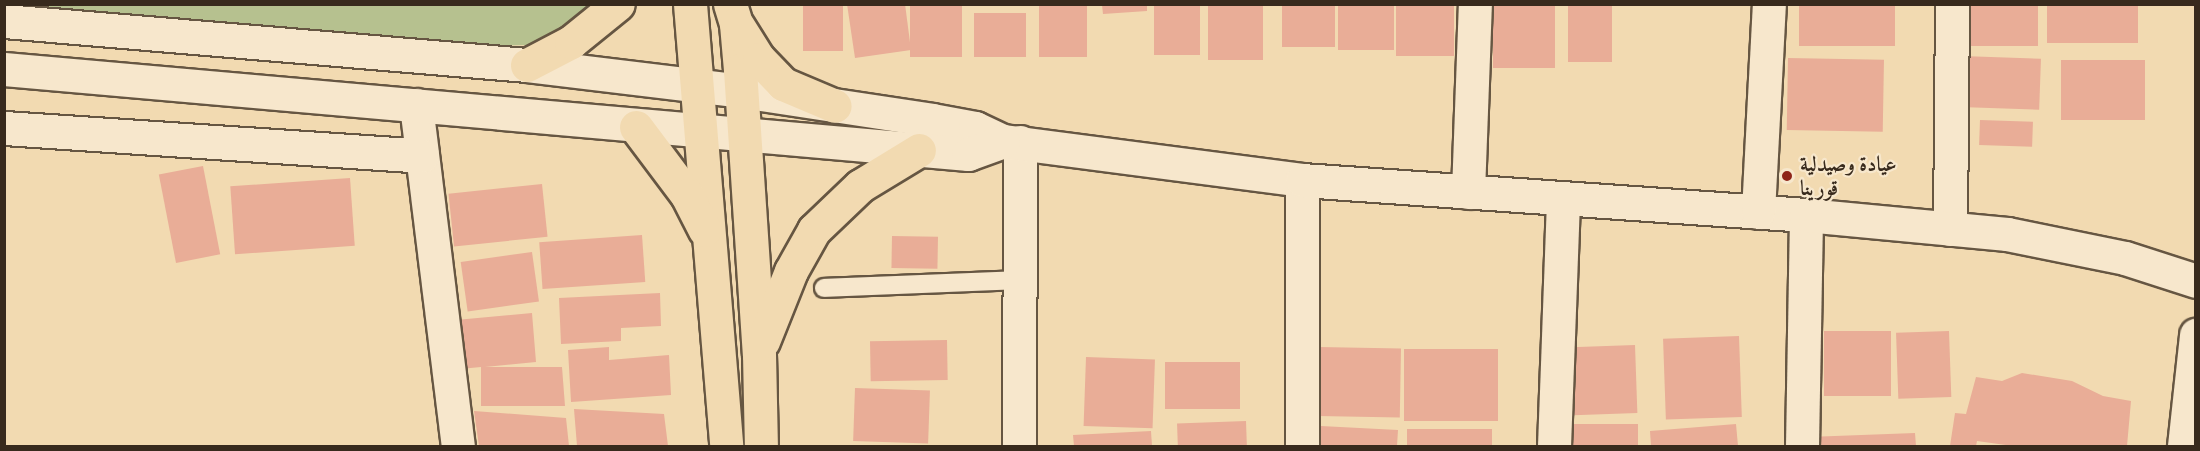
<!DOCTYPE html>
<html>
<head>
<meta charset="utf-8">
<style>
  body { margin:0 }
  #map { position:relative; width:2200px; height:451px; overflow:hidden; background:#f2dab1; font-family:"IM FELL Great Primer",Amiri,serif }
  div>[style] { position:absolute }
  .green>* { inset:0; background:#b6c18f }
  .building>* { inset:0; background:#e9ad97; transform-origin:0 0 }
  .roads { filter:drop-shadow(2px 0 #665642) drop-shadow(-2px 0 #665642) drop-shadow(0 2px #665642) drop-shadow(0 -2px #665642) }
  .service>* { height:18px; margin:-9px; padding:0 9px; transform-origin:9px; border-radius:9px; background:#f7e7cc }
  .minor>* { height:33px; margin:-16.5px; padding:0 16.5px; transform-origin:16.5px; border-radius:16.5px; background:#f7e7cc }
  .tertiary>* { height:33px; margin:-16.5px; padding:0 16.5px; transform-origin:16.5px; border-radius:16.5px; background:#f7e7cc }
  .primary>* { height:33px; margin:-16.5px; padding:0 16.5px; transform-origin:16.5px; border-radius:16.5px; background:#f2dab1 }
  .dots>* { width:16px; height:16px; translate:-50% -50%; box-sizing:border-box; border:3px solid #f7e7cc; border-radius:50% }
  span { translate:-50% -50%; white-space:nowrap; text-align:center; line-height:1.15; -webkit-text-stroke:4.5px #f7e7cc; paint-order:stroke }
  .poi-label { font-size:21px; color:#382a1d; font-weight:700 }
  .left { translate:0 -50%; text-align:left }
  .frame { position:absolute; inset:0; border:6px solid #382a1d; pointer-events:none }
</style>
</head>
<body>
<div id="map">
  <div class="green">
    <i style="clip-path:polygon(5px 4px,598px 5px,578px 26px,527px 45px,479px 46px)"></i>
  </div>
  <div class="building">
    <i style="left:803px;top:4px;width:40px;height:47px"></i>
    <i style="clip-path:polygon(847px 4px,905px 4px,911px 50px,855px 58px)"></i>
    <i style="left:910px;top:4px;width:52px;height:53px"></i>
    <i style="left:1039px;top:4px;width:48px;height:53px"></i>
    <i style="left:1154px;top:4px;width:46px;height:51px"></i>
    <i style="left:1208px;top:4px;width:55px;height:56px"></i>
    <i style="left:1282px;top:4px;width:53px;height:43px"></i>
    <i style="left:1338px;top:4px;width:56px;height:46px"></i>
    <i style="left:1396px;top:4px;width:58px;height:52px"></i>
    <i style="left:1493px;top:4px;width:62px;height:64px"></i>
    <i style="left:1799px;top:4px;width:96px;height:42px"></i>
    <i style="left:1964px;top:4px;width:74px;height:42px"></i>
    <i style="left:2047px;top:4px;width:91px;height:39px"></i>
    <i style="clip-path:polygon(1102px 5px,1147px 5px,1147px 11px,1103px 14px)"></i>
    <i style="left:1568px;top:5px;width:44px;height:57px"></i>
    <i style="left:974px;top:13px;width:52px;height:44px"></i>
    <i style="left:1962px;top:56px;width:79px;height:51px;rotate:2deg"></i>
    <i style="left:1788px;top:58px;width:96px;height:72px;rotate:1deg"></i>
    <i style="left:2061px;top:60px;width:84px;height:60px"></i>
    <i style="left:1980px;top:120px;width:53px;height:25px;rotate:2deg"></i>
    <i style="left:203px;top:166px;width:90px;height:45px;rotate:79deg"></i>
    <i style="left:350px;top:178px;width:68px;height:120px;rotate:86deg"></i>
    <i style="left:542px;top:184px;width:53px;height:94px;rotate:84deg"></i>
    <i style="left:642px;top:235px;width:47px;height:103px;rotate:86deg"></i>
    <i style="left:892px;top:236px;width:46px;height:32px;rotate:1deg"></i>
    <i style="left:532px;top:252px;width:50px;height:72px;rotate:82deg"></i>
    <i style="clip-path:polygon(660px 293px,661px 326px,621px 328px,621px 341px,561px 344px,559px 298px)"></i>
    <i style="clip-path:polygon(532px 313px,536px 362px,485px 367px,562px 367px,565px 406px,481px 406px,481px 367px,460px 369px,456px 320px)"></i>
    <i style="left:1824px;top:331px;width:67px;height:65px"></i>
    <i style="left:1949px;top:331px;width:66px;height:53px;rotate:88deg"></i>
    <i style="left:1739px;top:336px;width:81px;height:76px;rotate:88deg"></i>
    <i style="left:947px;top:340px;width:40px;height:77px;rotate:89deg"></i>
    <i style="left:1635px;top:345px;width:68px;height:64px;rotate:88deg"></i>
    <i style="clip-path:polygon(609px 347px,609px 360px,669px 355px,671px 395px,571px 402px,568px 350px)"></i>
    <i style="left:1319px;top:347px;width:82px;height:69px;rotate:1deg"></i>
    <i style="left:1404px;top:349px;width:94px;height:72px"></i>
    <i style="left:1086px;top:357px;width:69px;height:69px;rotate:2deg"></i>
    <i style="left:1240px;top:362px;width:47px;height:75px;rotate:90deg"></i>
    <i style="clip-path:polygon(2022px 373px,2072px 381px,2103px 396px,2131px 401px,2127px 446px,2013px 446px,1977px 441px,1976px 446px,1950px 446px,1955px 413px,1966px 414px,1976px 377px,2002px 381px)"></i>
    <i style="left:855px;top:388px;width:75px;height:53px;rotate:2deg"></i>
    <i style="clip-path:polygon(574px 409px,664px 414px,668px 446px,577px 446px)"></i>
    <i style="clip-path:polygon(474px 411px,566px 418px,569px 446px,479px 446px)"></i>
    <i style="left:1246px;top:421px;width:25px;height:69px;rotate:88deg"></i>
    <i style="left:1638px;top:424px;width:22px;height:72px;rotate:90deg"></i>
    <i style="clip-path:polygon(1736px 424px,1738px 446px,1651px 446px,1650px 431px)"></i>
    <i style="clip-path:polygon(1321px 426px,1398px 430px,1397px 446px,1320px 446px)"></i>
    <i style="left:1492px;top:429px;width:17px;height:85px;rotate:90deg"></i>
    <i style="clip-path:polygon(1151px 431px,1152px 446px,1074px 446px,1073px 435px)"></i>
    <i style="clip-path:polygon(1915px 433px,1916px 446px,1808px 446px,1808px 437px)"></i>
  </div>
  <div class="roads">
    <div class="service">
      <i style="left:824px;top:288px;width:195px;rotate:-2.3deg"></i>
    </div>
    <div class="minor">
      <i style="left:416px;top:105px;width:344px;rotate:83deg"></i>
      <i style="left:4px;top:128px;width:419px;rotate:3.8deg"></i>
      <i style="left:1302px;top:180px;width:266px;rotate:90deg"></i>
      <i style="left:1468px;top:192px;width:188px;rotate:-87.9deg"></i>
      <i style="left:1950px;top:229px;width:225px;rotate:-89.5deg"></i>
      <i style="left:1019px;top:446px;width:304px;rotate:-89.8deg"></i>
      <i style="left:1554px;top:446px;width:247px;rotate:-87.9deg"></i>
      <i style="left:1802px;top:446px;width:231px;rotate:-89deg"></i>
      <i style="left:2184px;top:446px;width:112px;rotate:-83.8deg"></i>
    </div>
    <div class="tertiary">
      <i style="left:4px;top:21px;width:525px;rotate:4.81deg"></i>
      <i style="left:527px;top:65px;width:216px;rotate:6.9deg"></i>
      <i style="left:741px;top:91px;width:193px;rotate:8.6deg"></i>
      <i style="left:932px;top:120px;width:44px;rotate:10.5deg"></i>
      <i style="left:975px;top:128px;width:31px;rotate:25deg"></i>
      <i style="left:1003px;top:141px;width:302px;rotate:7.4deg"></i>
      <i style="left:1302px;top:180px;width:505px;rotate:3.97deg"></i>
      <i style="left:1806px;top:215px;width:202px;rotate:5.4deg"></i>
      <i style="left:2007px;top:234px;width:120px;rotate:11.5deg"></i>
      <i style="left:2125px;top:258px;width:75px;rotate:17.9deg"></i>
      <i style="left:4px;top:69px;width:968px;rotate:5.04deg"></i>
      <i style="left:968px;top:154px;width:37px;rotate:-20deg"></i>
      <i style="left:1758px;top:212px;width:208px;rotate:-87deg"></i>
    </div>
    <div class="primary">
      <i style="left:690px;top:4px;width:443px;rotate:85.3deg"></i>
      <i style="left:730px;top:4px;width:21px;rotate:73deg"></i>
      <i style="left:736px;top:24px;width:46px;rotate:85deg"></i>
      <i style="left:740px;top:70px;width:285px;rotate:86.2deg"></i>
      <i style="left:759px;top:354px;width:92px;rotate:88.8deg"></i>
      <i style="left:738px;top:26px;width:39px;rotate:58deg"></i>
      <i style="left:759px;top:59px;width:35px;rotate:46deg"></i>
      <i style="left:783px;top:84px;width:56px;rotate:22.9deg"></i>
      <i style="left:527px;top:65px;width:50px;rotate:-27.6deg"></i>
      <i style="left:571px;top:42px;width:60px;rotate:-39deg"></i>
      <i style="left:636px;top:127px;width:85px;rotate:53.1deg"></i>
      <i style="left:687px;top:195px;width:39px;rotate:63deg"></i>
      <i style="left:763px;top:341px;width:75px;rotate:-68.2deg"></i>
      <i style="left:791px;top:271px;width:47px;rotate:-60.7deg"></i>
      <i style="left:814px;top:230px;width:64px;rotate:-43.7deg"></i>
      <i style="left:860px;top:186px;width:69px;rotate:-31.4deg"></i>
    </div>
  </div>
  <div class="dots">
    <i style="left:1787px;top:176px;background:#8f2418"></i>
  </div>
  <div class="poi-label">
    <span class="left" style="left:1800px;top:176px">عيادة وصيدلية<br>قورينا</span>
  </div>
  <div class="frame"></div>
</div>
</body>
</html>
